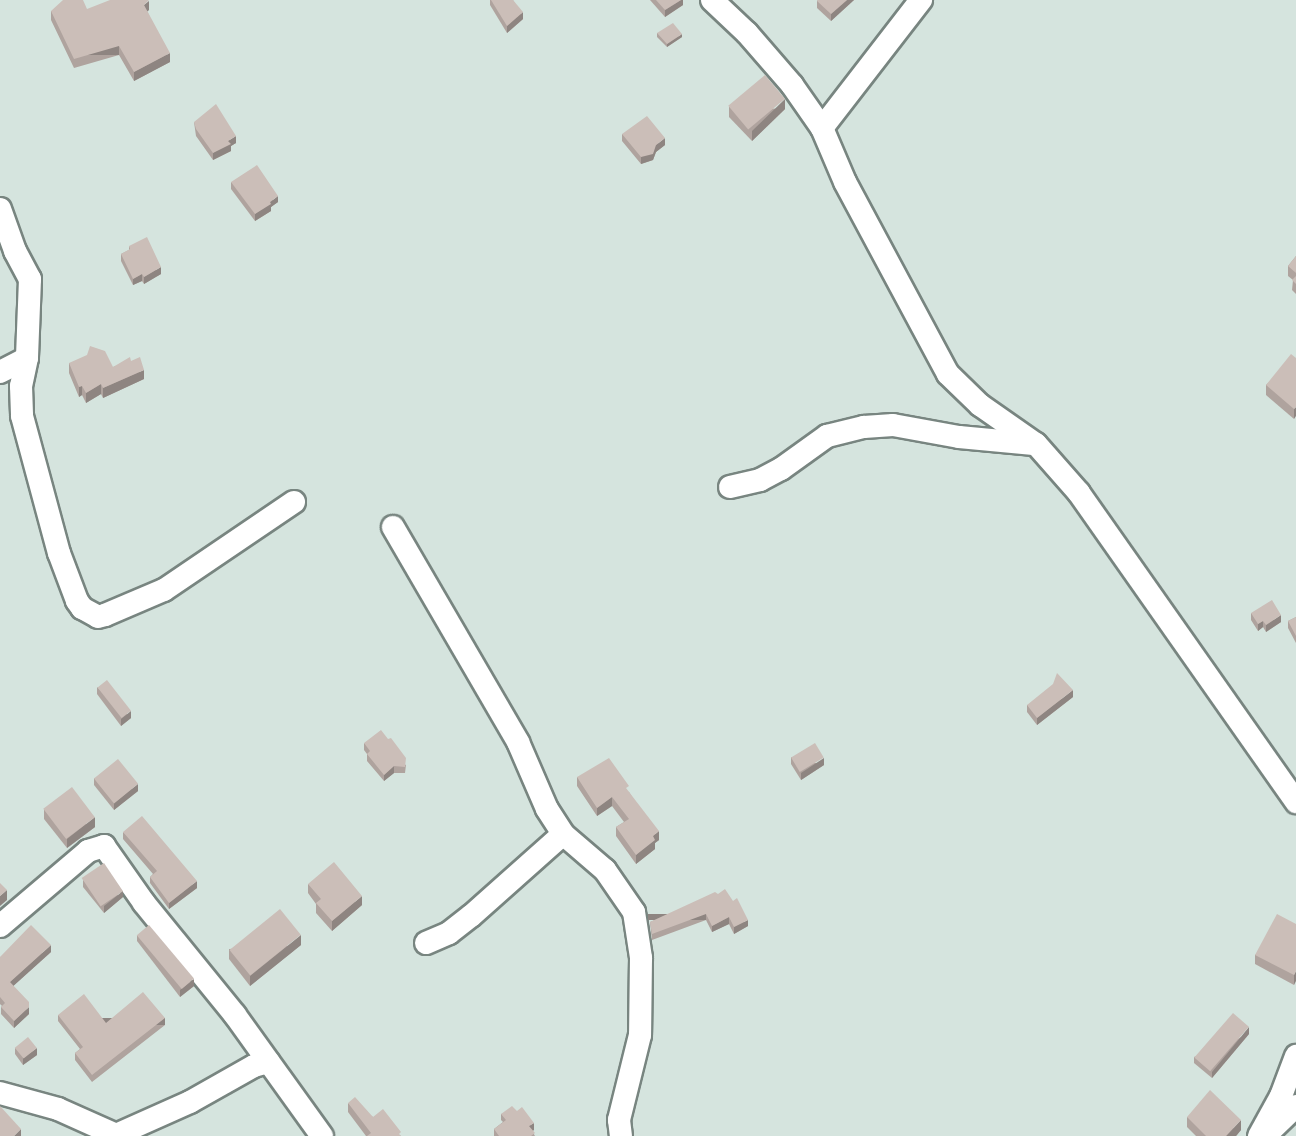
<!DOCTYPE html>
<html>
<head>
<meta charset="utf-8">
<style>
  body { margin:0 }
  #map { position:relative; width:1296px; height:1136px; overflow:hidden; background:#d5e4de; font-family:Barlow,sans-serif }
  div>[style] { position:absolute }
  .roads { filter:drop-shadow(2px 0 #788580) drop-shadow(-2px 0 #788580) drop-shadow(0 2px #788580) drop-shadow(0 -2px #788580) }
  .minor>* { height:22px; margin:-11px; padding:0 11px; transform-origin:11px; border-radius:11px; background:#fff }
  .wall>* { inset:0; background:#afa39e }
  .shaded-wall>* { inset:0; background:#8e8581; transform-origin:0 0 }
  .building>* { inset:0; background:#cbbeb8; transform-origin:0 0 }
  span { translate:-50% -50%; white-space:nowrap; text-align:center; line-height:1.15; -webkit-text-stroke:4.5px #d5e4de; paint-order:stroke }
</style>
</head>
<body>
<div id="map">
  <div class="roads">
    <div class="minor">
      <i style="left:712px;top:0;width:48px;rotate:43.3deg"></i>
      <i style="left:747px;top:33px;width:69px;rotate:49.1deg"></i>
      <i style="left:792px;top:85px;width:52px;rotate:55.1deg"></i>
      <i style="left:822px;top:128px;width:59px;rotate:66.9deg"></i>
      <i style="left:845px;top:182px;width:218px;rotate:61.8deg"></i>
      <i style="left:948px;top:374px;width:45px;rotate:44.1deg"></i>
      <i style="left:980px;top:405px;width:68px;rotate:34.9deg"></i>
      <i style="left:1036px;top:444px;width:65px;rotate:48.7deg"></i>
      <i style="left:1079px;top:493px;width:378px;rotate:54.9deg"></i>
      <i style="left:822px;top:128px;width:162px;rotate:-52.3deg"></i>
      <i style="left:0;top:209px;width:45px;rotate:70.3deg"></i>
      <i style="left:15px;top:251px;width:32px;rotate:62deg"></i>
      <i style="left:30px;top:279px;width:79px;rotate:92.2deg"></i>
      <i style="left:27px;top:358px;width:29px;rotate:102deg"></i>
      <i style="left:21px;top:386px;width:30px;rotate:88deg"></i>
      <i style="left:22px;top:416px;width:142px;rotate:74.9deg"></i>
      <i style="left:59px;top:553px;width:51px;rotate:69.4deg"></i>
      <i style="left:77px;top:601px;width:9px;rotate:54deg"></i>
      <i style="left:82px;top:608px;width:18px;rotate:29deg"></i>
      <i style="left:98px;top:617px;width:7px;rotate:-16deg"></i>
      <i style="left:105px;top:615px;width:64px;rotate:-23deg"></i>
      <i style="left:164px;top:590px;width:157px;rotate:-34.1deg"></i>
      <i style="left:0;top:372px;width:30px;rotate:-27deg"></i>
      <i style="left:730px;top:487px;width:31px;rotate:-13deg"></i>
      <i style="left:760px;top:480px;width:24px;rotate:-28deg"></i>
      <i style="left:781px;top:469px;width:57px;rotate:-35.7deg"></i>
      <i style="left:827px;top:436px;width:38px;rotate:-14deg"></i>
      <i style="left:864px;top:427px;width:29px;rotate:-4deg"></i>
      <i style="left:893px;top:425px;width:67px;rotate:10.3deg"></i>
      <i style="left:959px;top:437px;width:75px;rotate:5.3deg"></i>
      <i style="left:393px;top:527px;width:249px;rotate:59.8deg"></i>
      <i style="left:518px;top:742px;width:73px;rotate:66.6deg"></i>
      <i style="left:547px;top:809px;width:30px;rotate:57deg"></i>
      <i style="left:0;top:926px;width:116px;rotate:-40.4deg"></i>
      <i style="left:88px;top:851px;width:17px;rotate:-17deg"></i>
      <i style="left:104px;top:846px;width:70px;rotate:54.9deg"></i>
      <i style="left:144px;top:903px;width:144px;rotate:50.9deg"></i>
      <i style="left:235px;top:1015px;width:149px;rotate:54.3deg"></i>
      <i style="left:426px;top:943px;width:25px;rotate:-23deg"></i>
      <i style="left:449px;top:933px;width:28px;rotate:-38deg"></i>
      <i style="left:471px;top:916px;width:123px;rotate:-41.7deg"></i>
      <i style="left:563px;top:834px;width:55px;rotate:40.6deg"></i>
      <i style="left:605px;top:870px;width:51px;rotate:55.4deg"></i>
      <i style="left:634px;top:912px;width:47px;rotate:81.3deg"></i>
      <i style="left:641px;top:958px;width:77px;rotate:90.7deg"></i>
      <i style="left:640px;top:1035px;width:88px;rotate:103.9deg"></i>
      <i style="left:619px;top:1120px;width:16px;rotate:83deg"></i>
      <i style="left:0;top:1093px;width:60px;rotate:15.4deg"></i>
      <i style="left:58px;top:1109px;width:64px;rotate:24.1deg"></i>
      <i style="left:116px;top:1135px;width:81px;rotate:-24deg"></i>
      <i style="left:190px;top:1102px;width:73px;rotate:-29.4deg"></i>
      <i style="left:254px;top:1066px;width:15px;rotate:-16deg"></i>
      <i style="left:1270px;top:1131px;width:36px;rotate:-44deg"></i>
      <i style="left:1259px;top:1136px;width:46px;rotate:-61.2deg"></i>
      <i style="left:1281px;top:1096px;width:43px;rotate:-69.4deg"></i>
    </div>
  </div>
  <div class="wall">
    <i style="clip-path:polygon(490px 0,513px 0,523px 19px,507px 33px,490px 5px)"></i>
    <i style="clip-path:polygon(650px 0,683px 0,683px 5px,665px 17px)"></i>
    <i style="clip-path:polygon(818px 0,854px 0,831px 21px,817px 8px,817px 1px)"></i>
    <i style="clip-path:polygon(87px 9px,149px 10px,147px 11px,170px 62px,134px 81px,119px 55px,74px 68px,51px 20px,51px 11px)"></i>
    <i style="clip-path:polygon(657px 33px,682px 37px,667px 47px,657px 37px)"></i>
    <i style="clip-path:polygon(729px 107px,785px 109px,752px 141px,729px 117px)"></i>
    <i style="clip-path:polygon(194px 122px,236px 143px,231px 146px,231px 151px,213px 160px,196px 136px)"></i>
    <i style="clip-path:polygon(622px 134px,665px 145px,656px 152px,653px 160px,641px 164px,622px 141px)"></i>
    <i style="clip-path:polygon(231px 182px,278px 202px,271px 207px,271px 211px,255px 221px,231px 189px)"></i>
    <i style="clip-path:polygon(129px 246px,161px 274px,144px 284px,142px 281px,133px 285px,121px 261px,121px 254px,129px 250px)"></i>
    <i style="clip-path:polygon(1296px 256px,1296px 294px,1292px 290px,1293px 280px,1288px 276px,1288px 266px)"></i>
    <i style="clip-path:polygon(1296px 358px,1294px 419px,1266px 395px,1266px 385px)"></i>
    <i style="clip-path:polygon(131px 361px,144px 379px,103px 398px,101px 394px,86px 403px,82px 395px,79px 397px,69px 373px,69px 363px,113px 367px)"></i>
    <i style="clip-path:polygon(1251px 613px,1281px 622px,1266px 632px,1263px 627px,1258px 631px,1251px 620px)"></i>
    <i style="clip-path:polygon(1296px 617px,1296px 643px,1288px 628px,1288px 621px)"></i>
    <i style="clip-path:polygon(97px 687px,131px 718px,121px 726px,97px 694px)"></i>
    <i style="clip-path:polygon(1073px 697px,1037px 725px,1027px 712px,1027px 705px)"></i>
    <i style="clip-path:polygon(364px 743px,406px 765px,405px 773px,394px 773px,384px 781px,367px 761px,367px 754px,364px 750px)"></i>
    <i style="clip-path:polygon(791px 757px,824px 765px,801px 780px,791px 764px)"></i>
    <i style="clip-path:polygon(577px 777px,629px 792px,659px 840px,655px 843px,655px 849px,636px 864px,616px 836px,616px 827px,624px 822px,612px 806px,597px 816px,577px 786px)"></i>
    <i style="clip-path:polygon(94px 778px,138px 791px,114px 810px,94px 785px)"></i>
    <i style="clip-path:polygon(44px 809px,95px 827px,67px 848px,44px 819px)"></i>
    <i style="clip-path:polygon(123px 832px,197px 888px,169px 909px,150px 883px,150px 877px,153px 874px,123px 839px)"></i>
    <i style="clip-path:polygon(83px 880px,123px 897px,104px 913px,83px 887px)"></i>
    <i style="clip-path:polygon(308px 884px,362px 905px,332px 931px,316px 913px,316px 904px,308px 893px)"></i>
    <i style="clip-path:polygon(718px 894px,748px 926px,734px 934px,729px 924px,712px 932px,706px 920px,652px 940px,650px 922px)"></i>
    <i style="clip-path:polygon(1296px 924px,1294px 985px,1255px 964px,1255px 955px)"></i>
    <i style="clip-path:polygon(137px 935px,194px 986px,180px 997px,137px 941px)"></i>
    <i style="clip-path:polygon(301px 945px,250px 986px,229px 959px,229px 949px)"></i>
    <i style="clip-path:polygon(51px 952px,13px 986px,29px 1014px,14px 1028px,1px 1014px,1px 1007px,2px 1006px,0 1004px,0 957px)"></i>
    <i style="clip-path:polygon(58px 1015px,106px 1023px,165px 1025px,92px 1082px,75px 1060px,75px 1053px,80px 1049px,58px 1021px)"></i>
    <i style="clip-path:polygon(1249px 1034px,1212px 1078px,1194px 1063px,1194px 1057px)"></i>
    <i style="clip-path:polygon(15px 1048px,37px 1055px,23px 1065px,15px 1054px)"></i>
    <i style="clip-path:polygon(348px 1103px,373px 1117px,401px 1136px,366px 1136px,348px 1112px)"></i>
    <i style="clip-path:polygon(517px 1111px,534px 1130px,532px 1131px,535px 1136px,494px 1136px,494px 1129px,503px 1122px,501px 1120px,501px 1114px)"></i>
    <i style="clip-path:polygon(1187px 1117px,1241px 1130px,1236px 1136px,1196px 1136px,1187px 1127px)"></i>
  </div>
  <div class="shaded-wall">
    <i style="clip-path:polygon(681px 0,683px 0,683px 5px,665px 17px,665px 10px)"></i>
    <i style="clip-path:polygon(847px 0,854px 0,831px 21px,831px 14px)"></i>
    <i style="clip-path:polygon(149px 1px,149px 10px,144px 14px,144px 5px)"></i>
    <i style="clip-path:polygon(523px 12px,523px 19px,507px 33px,507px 26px)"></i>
    <i style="clip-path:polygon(682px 34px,682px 37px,667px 47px,667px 44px)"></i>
    <i style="left:119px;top:46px;width:9px;height:47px;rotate:90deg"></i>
    <i style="clip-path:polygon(170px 53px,170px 62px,134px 81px,134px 72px)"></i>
    <i style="clip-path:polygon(785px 99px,785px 109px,752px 141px,752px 131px)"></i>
    <i style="clip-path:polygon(236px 136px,236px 143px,231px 146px,231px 151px,213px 160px,213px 153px,228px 141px)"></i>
    <i style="clip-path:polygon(665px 138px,665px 145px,656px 152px,653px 160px,641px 164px,641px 157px)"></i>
    <i style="clip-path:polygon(278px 196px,278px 202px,271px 207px,271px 211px,255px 221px,255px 214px)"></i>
    <i style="clip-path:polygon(161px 267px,161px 274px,144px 284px,144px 277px)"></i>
    <i style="clip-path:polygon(142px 274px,142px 281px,133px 285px,133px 279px)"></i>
    <i style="clip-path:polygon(144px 370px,144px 379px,103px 398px,103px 388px)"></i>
    <i style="clip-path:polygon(101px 384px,101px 394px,86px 403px,86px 393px)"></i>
    <i style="clip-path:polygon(82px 386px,82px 395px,79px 397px,79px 387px)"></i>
    <i style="clip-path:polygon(1296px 407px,1296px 416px,1294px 419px,1294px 409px)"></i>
    <i style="clip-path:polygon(1281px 615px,1281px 622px,1266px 632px,1266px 625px)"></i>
    <i style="clip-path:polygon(1263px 621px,1263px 627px,1258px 631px,1258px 624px)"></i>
    <i style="clip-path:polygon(1073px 690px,1073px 697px,1037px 725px,1037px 718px)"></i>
    <i style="clip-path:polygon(131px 711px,131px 718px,121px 726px,121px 719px)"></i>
    <i style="clip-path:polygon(824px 758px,824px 765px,801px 780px,801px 773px)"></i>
    <i style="clip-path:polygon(394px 766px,394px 773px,384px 781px,384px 775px)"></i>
    <i style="clip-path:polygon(138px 784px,138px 791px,114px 810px,114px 803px)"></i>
    <i style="clip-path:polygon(612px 797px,612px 806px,597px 816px,597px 808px)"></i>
    <i style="clip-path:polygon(95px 817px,95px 827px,67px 848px,67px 839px)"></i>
    <i style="clip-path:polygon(659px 831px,659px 840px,655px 843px,655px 849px,636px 864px,636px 855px,653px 836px)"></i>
    <i style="clip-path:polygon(197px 881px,197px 888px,169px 909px,169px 903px)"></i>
    <i style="clip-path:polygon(7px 890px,7px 900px,0 906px,0 896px)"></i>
    <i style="clip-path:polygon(123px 891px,123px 897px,104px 913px,104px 906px)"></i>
    <i style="clip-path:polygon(362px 896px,362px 905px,332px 931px,332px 921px)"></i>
    <i style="left:706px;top:914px;width:6px;height:58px;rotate:90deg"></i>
    <i style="clip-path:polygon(729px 917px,729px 924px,712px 932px,712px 926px)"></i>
    <i style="clip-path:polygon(748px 920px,748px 926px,734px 934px,734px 927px)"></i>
    <i style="clip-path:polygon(301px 935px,301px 945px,250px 986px,250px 976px)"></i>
    <i style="clip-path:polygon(51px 945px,51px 952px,10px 989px,10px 982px)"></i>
    <i style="clip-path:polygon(1296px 971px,1296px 981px,1294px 985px,1294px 975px)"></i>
    <i style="clip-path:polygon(194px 979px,194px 986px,180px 997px,180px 990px)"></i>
    <i style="clip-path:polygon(29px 1007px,29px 1014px,14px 1028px,14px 1021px)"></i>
    <i style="left:165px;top:1018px;width:7px;height:93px;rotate:90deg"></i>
    <i style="clip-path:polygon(1249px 1027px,1249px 1034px,1212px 1078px,1212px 1072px)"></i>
    <i style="clip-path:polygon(37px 1048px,37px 1055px,23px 1065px,23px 1058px)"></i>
    <i style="clip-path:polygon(1241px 1120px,1241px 1130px,1236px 1136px,1226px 1136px)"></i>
    <i style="clip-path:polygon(534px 1123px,534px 1130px,529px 1133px,529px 1126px)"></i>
    <i style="clip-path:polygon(21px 1129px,21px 1136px,14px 1136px)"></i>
  </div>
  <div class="building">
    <i style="clip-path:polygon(63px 0,83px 0,87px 9px,110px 0,149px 0,144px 5px,170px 53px,134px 72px,119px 46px,74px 59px,51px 11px)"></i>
    <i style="clip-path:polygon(491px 0,513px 0,523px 12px,507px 26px)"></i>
    <i style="clip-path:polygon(656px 0,681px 0,665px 10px)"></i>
    <i style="clip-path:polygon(818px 0,847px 0,831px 14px,817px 1px)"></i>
    <i style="clip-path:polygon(673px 23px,682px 34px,667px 44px,657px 33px)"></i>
    <i style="left:765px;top:75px;width:31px;height:48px;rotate:50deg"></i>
    <i style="clip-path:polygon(216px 104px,236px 136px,228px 141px,231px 144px,213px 153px,196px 129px,194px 122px)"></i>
    <i style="clip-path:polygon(647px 116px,665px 138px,656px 145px,653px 154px,641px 157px,622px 134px)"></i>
    <i style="clip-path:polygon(257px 165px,278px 196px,270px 202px,271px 204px,255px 214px,231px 182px)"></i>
    <i style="clip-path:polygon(147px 237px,161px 267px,144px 277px,142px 274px,133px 279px,121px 254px,130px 249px,129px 246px)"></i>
    <i style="clip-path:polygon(1296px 256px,1296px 273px,1288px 266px)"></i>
    <i style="clip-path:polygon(1296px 276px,1296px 284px,1292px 280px)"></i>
    <i style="clip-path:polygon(90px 346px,105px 351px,113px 367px,130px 357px,131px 361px,140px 357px,144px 370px,103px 388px,101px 384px,86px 393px,82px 386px,79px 387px,69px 363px,87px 355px)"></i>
    <i style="clip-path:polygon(1291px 354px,1296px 358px,1296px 407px,1294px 409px,1266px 385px)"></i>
    <i style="clip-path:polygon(1272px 600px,1281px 615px,1266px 625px,1263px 621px,1258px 624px,1251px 613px)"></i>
    <i style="clip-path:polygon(1296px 617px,1296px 636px,1288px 621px)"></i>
    <i style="clip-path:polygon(1057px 673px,1073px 690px,1037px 718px,1027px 705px,1053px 684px)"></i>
    <i style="left:107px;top:680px;width:39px;height:12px;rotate:52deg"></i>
    <i style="clip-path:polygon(381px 730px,388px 739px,391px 738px,406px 758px,405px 767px,394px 766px,384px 775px,367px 754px,370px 751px,364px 743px)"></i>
    <i style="left:815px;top:743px;width:17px;height:28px;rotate:59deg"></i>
    <i style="clip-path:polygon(609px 758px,629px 786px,626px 788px,659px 831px,653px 836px,655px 840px,636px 855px,616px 827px,629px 819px,612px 797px,597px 808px,577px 777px)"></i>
    <i style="left:118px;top:759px;width:32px;height:31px;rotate:51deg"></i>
    <i style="left:72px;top:787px;width:38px;height:36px;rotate:53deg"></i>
    <i style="clip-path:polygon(142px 816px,197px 881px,169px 903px,150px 877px,157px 871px,123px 832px)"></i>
    <i style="clip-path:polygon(334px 862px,362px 896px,332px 921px,316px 903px,321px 899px,308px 884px)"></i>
    <i style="left:104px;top:863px;width:34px;height:27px;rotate:56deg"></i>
    <i style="clip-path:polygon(0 883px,7px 890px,0 896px)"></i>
    <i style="clip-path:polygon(725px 889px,733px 901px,737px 898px,748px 920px,734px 927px,729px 917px,712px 926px,706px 914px,652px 934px,650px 922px,715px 892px,718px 894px)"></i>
    <i style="left:280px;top:909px;width:33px;height:65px;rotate:51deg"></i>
    <i style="clip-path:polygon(1277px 914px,1296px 924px,1296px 971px,1294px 975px,1255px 955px)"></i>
    <i style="clip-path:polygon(31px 925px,51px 945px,10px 982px,29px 1002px,29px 1007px,14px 1021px,1px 1007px,5px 1003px,0 997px,0 957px)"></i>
    <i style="left:149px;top:925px;width:70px;height:16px;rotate:50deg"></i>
    <i style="clip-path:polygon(143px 992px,165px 1018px,92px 1075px,75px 1053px,83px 1047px,58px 1015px,84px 994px,106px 1023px)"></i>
    <i style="left:1233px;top:1013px;width:21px;height:59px;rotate:41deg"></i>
    <i style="left:28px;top:1037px;width:14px;height:17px;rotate:51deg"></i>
    <i style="clip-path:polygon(1210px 1090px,1241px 1120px,1226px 1136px,1206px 1136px,1187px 1117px)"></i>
    <i style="clip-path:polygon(355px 1097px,373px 1117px,383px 1109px,401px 1132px,399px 1134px,401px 1136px,367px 1136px,371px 1133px,348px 1103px)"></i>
    <i style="clip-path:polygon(0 1106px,21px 1129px,14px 1136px,0 1136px)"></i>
    <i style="clip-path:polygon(512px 1106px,517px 1111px,522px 1107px,534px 1123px,529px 1126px,535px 1133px,531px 1136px,499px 1136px,494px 1129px,506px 1120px,501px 1114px)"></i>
  </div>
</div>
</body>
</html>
